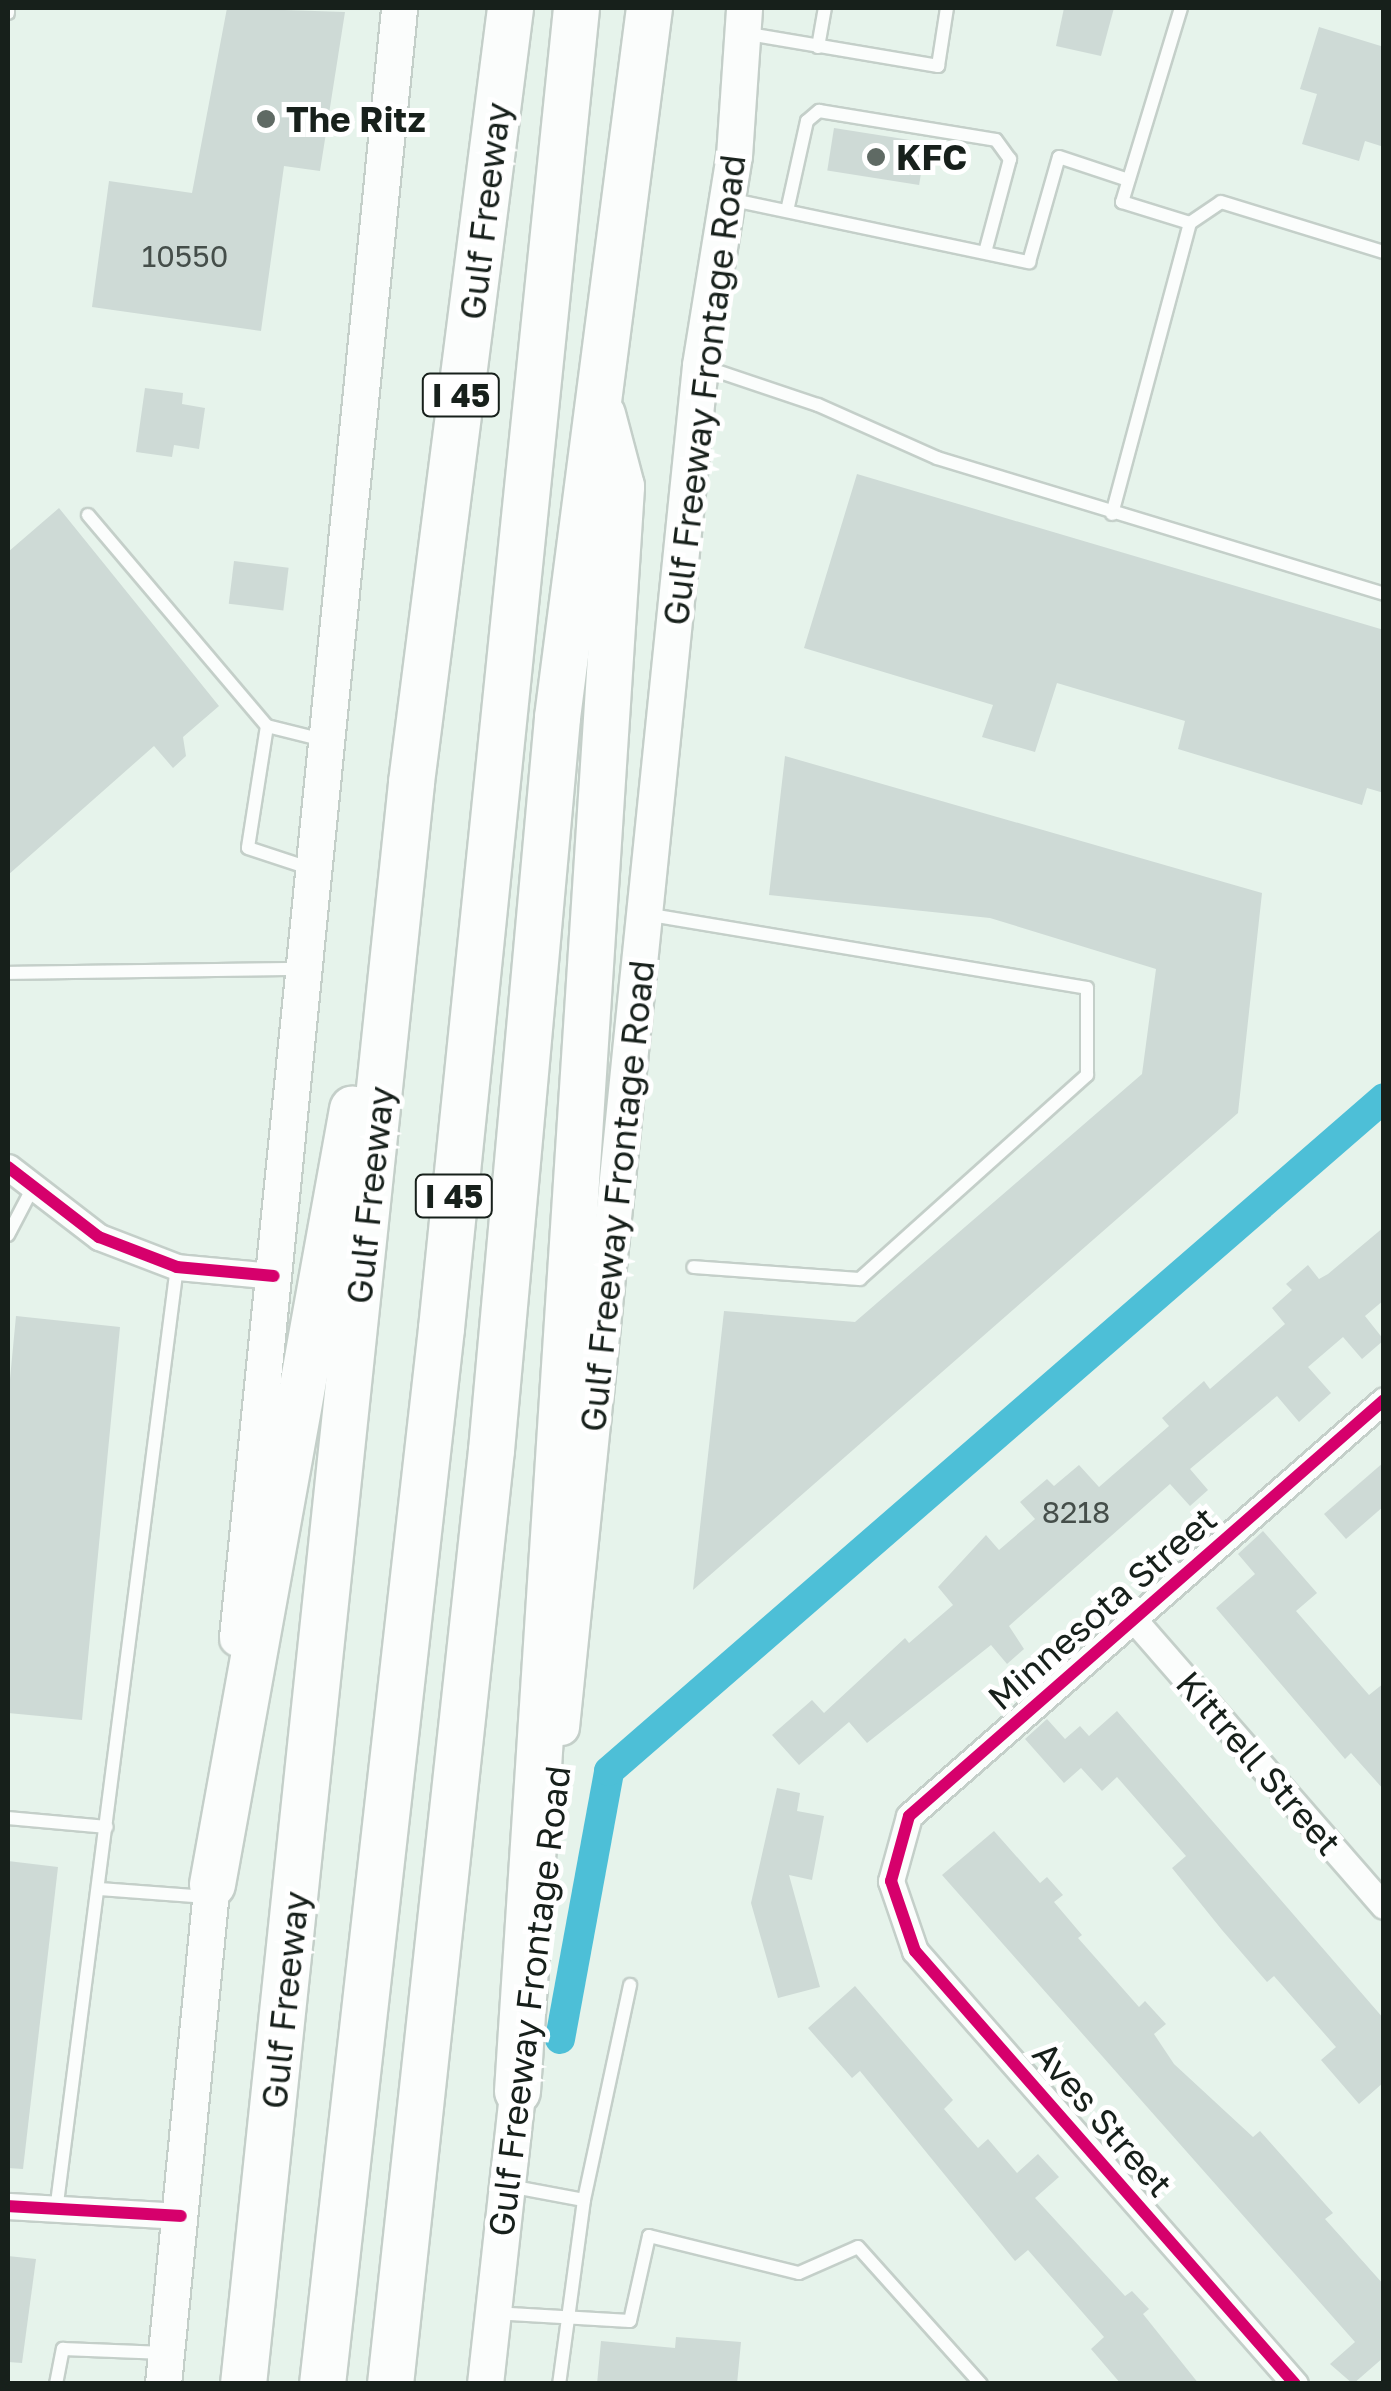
<!DOCTYPE html>
<html>
<head>
<meta charset="utf-8">
<style>
  body { margin:0 }
  #map { position:relative; width:1391px; height:2391px; overflow:hidden; background:#e6f3eb; font-family:"Golos Text",sans-serif }
  div>[style] { position:absolute }
  .canal>* { height:30px; margin:-15px; padding:0 15px; transform-origin:15px; border-radius:15px; background:#4dbfd7 }
  .building>* { inset:0; background:#cedad6; transform-origin:0 0 }
  .roads { filter:drop-shadow(2px 0 #c4cfc9) drop-shadow(-2px 0 #c4cfc9) drop-shadow(0 2px #c4cfc9) drop-shadow(0 -2px #c4cfc9) }
  .service>* { height:12px; margin:-6px; padding:0 6px; transform-origin:6px; border-radius:6px; background:#fbfdfc }
  .minor>* { height:25px; margin:-12.5px; padding:0 12.5px; transform-origin:12.5px; border-radius:12.5px; background:#fbfdfc }
  .secondary>* { height:35px; margin:-17.5px; padding:0 17.5px; transform-origin:17.5px; border-radius:17.5px; background:#fbfdfc }
  .motorway>* { height:45px; margin:-22.5px; padding:0 22.5px; transform-origin:22.5px; border-radius:22.5px; background:#fbfdfc }
  .cycleway>* { height:12px; margin:-6px; padding:0 6px; transform-origin:6px; border-radius:6px; background:#d6006c }
  .dots>* { width:28px; height:28px; translate:-50% -50%; box-sizing:border-box; border:5px solid #fff; border-radius:50% }
  span { translate:-50% -50%; white-space:nowrap; text-align:center; line-height:1.15; -webkit-text-stroke:10px #fff; paint-order:stroke }
  .number-label { font-size:30px; color:#454e4a }
  .number-label span { -webkit-text-stroke-width:0 }
  .shield-label span { padding:2px 8px; background:#fff; border:2px solid; border-radius:8px; -webkit-text-stroke-width:0 }
  .shield-label { font-size:32px; color:#17201b; font-weight:700 }
  .poi-label { font-size:35px; color:#17201b; font-weight:700 }
  .left { translate:0 -50%; text-align:left }
  .street-label { font-size:35px; color:#17201b }
  .frame { position:absolute; inset:0; border:10px solid #17201b; pointer-events:none }
</style>
</head>
<body>
<div id="map">
  <div class="canal">
    <i style="left:560px;top:2039px;width:272px;rotate:-79.6deg"></i>
    <i style="left:609px;top:1771px;width:1026px;rotate:-40.97deg"></i>
  </div>
  <div class="building">
    <i style="clip-path:polygon(227px 8px,345px 12px,320px 171px,284px 166px,261px 331px,92px 307px,109px 181px,192px 193px)"></i>
    <i style="clip-path:polygon(1064px 8px,1114px 8px,1101px 56px,1056px 46px)"></i>
    <i style="clip-path:polygon(1319px 27px,1384px 47px,1384px 147px,1365px 141px,1359px 161px,1302px 144px,1317px 94px,1300px 89px)"></i>
    <i style="left:834px;top:128px;width:93px;height:43px;rotate:9deg"></i>
    <i style="clip-path:polygon(145px 388px,183px 393px,182px 404px,205px 408px,199px 449px,174px 445px,172px 457px,136px 452px)"></i>
    <i style="clip-path:polygon(857px 474px,1384px 630px,1384px 793px,1367px 788px,1362px 805px,1178px 749px,1185px 721px,1057px 683px,1035px 752px,982px 737px,993px 705px,804px 648px)"></i>
    <i style="clip-path:polygon(59px 508px,219px 706px,183px 737px,186px 756px,173px 768px,154px 746px,8px 875px,8px 552px)"></i>
    <i style="left:234px;top:561px;width:55px;height:43px;rotate:7deg"></i>
    <i style="clip-path:polygon(785px 756px,1262px 893px,1238px 1113px,693px 1590px,724px 1311px,855px 1322px,1142px 1074px,1156px 969px,990px 918px,769px 895px)"></i>
    <i style="clip-path:polygon(1384px 1227px,1384px 1300px,1365px 1316px,1384px 1340px,1362px 1359px,1343px 1337px,1308px 1367px,1331px 1393px,1299px 1422px,1277px 1396px,1190px 1469px,1208px 1490px,1190px 1506px,1170px 1484px,1009px 1626px,1024px 1649px,1007px 1664px,991px 1645px,867px 1743px,849px 1722px,799px 1765px,772px 1735px,812px 1700px,824px 1713px,905px 1638px,909px 1643px,953px 1605px,938px 1587px,986px 1535px,999px 1550px,1035px 1519px,1020px 1502px,1047px 1479px,1054px 1486px,1079px 1465px,1099px 1487px,1169px 1426px,1162px 1418px,1204px 1381px,1210px 1389px,1285px 1324px,1272px 1308px,1292px 1290px,1286px 1284px,1308px 1265px,1319px 1279px,1328px 1274px)"></i>
    <i style="clip-path:polygon(16px 1316px,120px 1327px,82px 1720px,8px 1713px,8px 1400px)"></i>
    <i style="clip-path:polygon(1384px 1462px,1384px 1506px,1346px 1539px,1324px 1514px)"></i>
    <i style="clip-path:polygon(1263px 1531px,1317px 1593px,1296px 1611px,1369px 1695px,1384px 1683px,1384px 1790px,1351px 1753px,1345px 1759px,1216px 1608px,1255px 1574px,1238px 1554px)"></i>
    <i style="clip-path:polygon(1117px 1711px,1384px 2019px,1384px 2082px,1359px 2104px,1321px 2060px,1336px 2047px,1274px 1976px,1267px 1982px,1222px 1930px,1172px 1868px,1186px 1856px,1117px 1777px,1102px 1791px,1081px 1768px,1064px 1783px,1025px 1739px,1047px 1719px,1065px 1739px,1080px 1726px,1089px 1736px)"></i>
    <i style="clip-path:polygon(777px 1788px,800px 1793px,797px 1811px,824px 1816px,812px 1880px,789px 1875px,820px 1987px,778px 1998px,751px 1903px)"></i>
    <i style="clip-path:polygon(994px 1831px,1040px 1883px,1047px 1877px,1063px 1895px,1054px 1902px,1082px 1935px,1078px 1938px,1139px 2007px,1145px 2001px,1166px 2024px,1154px 2034px,1174px 2064px,1253px 2137px,1260px 2131px,1333px 2213px,1325px 2219px,1384px 2285px,1384px 2357px,1353px 2384px,1330px 2364px,1355px 2342px,942px 1875px)"></i>
    <i style="clip-path:polygon(8px 1861px,58px 1867px,23px 2169px,8px 2168px)"></i>
    <i style="clip-path:polygon(855px 1986px,953px 2100px,944px 2109px,978px 2148px,988px 2139px,1017px 2173px,1038px 2154px,1059px 2177px,1035px 2198px,1125px 2296px,1132px 2291px,1149px 2309px,1143px 2314px,1199px 2384px,1121px 2384px,1091px 2349px,1104px 2337px,1028px 2250px,1015px 2261px,860px 2071px,852px 2078px,808px 2028px)"></i>
    <i style="clip-path:polygon(8px 2256px,36px 2259px,22px 2363px,8px 2362px)"></i>
    <i style="clip-path:polygon(676px 2337px,741px 2342px,737px 2384px,597px 2384px,601px 2341px,675px 2348px)"></i>
  </div>
  <div class="roads">
    <div class="service">
      <i style="left:1181px;top:8px;width:203px;rotate:106.9deg"></i>
      <i style="left:1122px;top:202px;width:71px;rotate:17.2deg"></i>
      <i style="left:1190px;top:223px;width:37px;rotate:-34deg"></i>
      <i style="left:1221px;top:202px;width:170px;rotate:17.1deg"></i>
      <i style="left:8px;top:13px;width:5px;rotate:-90deg"></i>
      <i style="left:743px;top:33px;width:198px;rotate:9.6deg"></i>
      <i style="left:938px;top:66px;width:59px;rotate:-81.2deg"></i>
      <i style="left:818px;top:47px;width:40px;rotate:-80deg"></i>
      <i style="left:729px;top:199px;width:307px;rotate:11.9deg"></i>
      <i style="left:1029px;top:262px;width:109px;rotate:-74.1deg"></i>
      <i style="left:1059px;top:157px;width:73px;rotate:18.4deg"></i>
      <i style="left:787px;top:211px;width:92px;rotate:-77.5deg"></i>
      <i style="left:807px;top:121px;width:16px;rotate:-40deg"></i>
      <i style="left:819px;top:111px;width:179px;rotate:9.3deg"></i>
      <i style="left:996px;top:140px;width:24px;rotate:54deg"></i>
      <i style="left:1010px;top:159px;width:96px;rotate:105deg"></i>
      <i style="left:702px;top:366px;width:122px;rotate:18.6deg"></i>
      <i style="left:818px;top:405px;width:130px;rotate:24deg"></i>
      <i style="left:937px;top:458px;width:467px;rotate:16.9deg"></i>
      <i style="left:1112px;top:514px;width:301px;rotate:-75deg"></i>
      <i style="left:88px;top:515px;width:277px;rotate:49.7deg"></i>
      <i style="left:267px;top:726px;width:123px;rotate:98.9deg"></i>
      <i style="left:248px;top:848px;width:64px;rotate:18.2deg"></i>
      <i style="left:267px;top:726px;width:58px;rotate:14deg"></i>
      <i style="left:645px;top:914px;width:448px;rotate:9.5deg"></i>
      <i style="left:1087px;top:988px;width:87px;rotate:90deg"></i>
      <i style="left:1087px;top:1075px;width:305px;rotate:138.1deg"></i>
      <i style="left:860px;top:1279px;width:167px;rotate:-175.9deg"></i>
      <i style="left:8px;top:973px;width:291px;rotate:-0.8deg"></i>
      <i style="left:8px;top:1235px;width:50px;rotate:-62.4deg"></i>
      <i style="left:8px;top:1818px;width:99px;rotate:5.2deg"></i>
      <i style="left:99px;top:1889px;width:109px;rotate:4.2deg"></i>
      <i style="left:509px;top:2186px;width:76px;rotate:10.6deg"></i>
      <i style="left:584px;top:2200px;width:186px;rotate:97.7deg"></i>
      <i style="left:584px;top:2200px;width:220px;rotate:-77.9deg"></i>
      <i style="left:56px;top:2211px;width:952px;rotate:-82.7deg"></i>
      <i style="left:493px;top:2313px;width:137px;rotate:3.3deg"></i>
      <i style="left:630px;top:2321px;width:87px;rotate:-77.4deg"></i>
      <i style="left:649px;top:2236px;width:154px;rotate:13.9deg"></i>
      <i style="left:799px;top:2273px;width:64px;rotate:-23.8deg"></i>
      <i style="left:858px;top:2247px;width:184px;rotate:48.1deg"></i>
      <i style="left:56px;top:2384px;width:36px;rotate:-79deg"></i>
      <i style="left:63px;top:2349px;width:102px;rotate:2.2deg"></i>
    </div>
    <div class="minor">
      <i style="left:8px;top:1167px;width:115px;rotate:37.6deg"></i>
      <i style="left:99px;top:1237px;width:84px;rotate:21deg"></i>
      <i style="left:177px;top:1267px;width:97px;rotate:5.3deg"></i>
      <i style="left:1135px;top:1621px;width:378px;rotate:48.9deg"></i>
      <i style="left:8px;top:2206px;width:173px;rotate:3.3deg"></i>
      <i style="left:1295px;top:2384px;width:576px;rotate:-131.27deg"></i>
      <i style="left:915px;top:1951px;width:74px;rotate:-108.9deg"></i>
      <i style="left:891px;top:1881px;width:67px;rotate:-74.5deg"></i>
      <i style="left:909px;top:1816px;width:631px;rotate:-41.21deg"></i>
    </div>
    <div class="secondary">
      <i style="left:237px;top:1638px;width:1638px;rotate:-84.32deg"></i>
      <i style="left:561px;top:1727px;width:1369px;rotate:-84.17deg"></i>
      <i style="left:700px;top:365px;width:212px;rotate:-80.8deg"></i>
      <i style="left:734px;top:156px;width:148px;rotate:-86.1deg"></i>
      <i style="left:163px;top:2384px;width:527px;rotate:-84.45deg"></i>
      <i style="left:485px;top:2384px;width:320px;rotate:-83.7deg"></i>
    </div>
    <div class="motorway">
      <i style="left:212px;top:1884px;width:788px;rotate:-79.76deg"></i>
      <i style="left:517px;top:2091px;width:1608px;rotate:-86.29deg"></i>
      <i style="left:621px;top:486px;width:74px;rotate:-104.8deg"></i>
      <i style="left:243px;top:2384px;width:1611px;rotate:-84.01deg"></i>
      <i style="left:411px;top:782px;width:780px;rotate:-82.71deg"></i>
      <i style="left:322px;top:2384px;width:1063px;rotate:-83.57deg"></i>
      <i style="left:441px;top:1328px;width:1327px;rotate:-84.16deg"></i>
      <i style="left:390px;top:2384px;width:939px;rotate:-83.83deg"></i>
      <i style="left:491px;top:1450px;width:736px;rotate:-84.85deg"></i>
      <i style="left:557px;top:717px;width:715px;rotate:-82.61deg"></i>
    </div>
  </div>
  <div class="cycleway">
    <i style="left:8px;top:1167px;width:115px;rotate:37.6deg"></i>
    <i style="left:99px;top:1237px;width:84px;rotate:21deg"></i>
    <i style="left:177px;top:1267px;width:97px;rotate:5.3deg"></i>
    <i style="left:8px;top:2206px;width:173px;rotate:3.3deg"></i>
    <i style="left:1295px;top:2384px;width:576px;rotate:-131.27deg"></i>
    <i style="left:915px;top:1951px;width:74px;rotate:-108.9deg"></i>
    <i style="left:891px;top:1881px;width:67px;rotate:-74.5deg"></i>
    <i style="left:909px;top:1816px;width:631px;rotate:-41.21deg"></i>
  </div>
  <div class="dots">
    <i style="left:266px;top:119px;background:#5f6a64"></i>
    <i style="left:876px;top:157px;background:#5f6a64"></i>
  </div>
  <div class="number-label">
    <span style="left:185px;top:256px">10550</span>
    <span style="left:1076px;top:1512px">8218</span>
  </div>
  <div class="shield-label">
    <span style="left:461px;top:395px">I 45</span>
    <span style="left:454px;top:1196px">I 45</span>
  </div>
  <div class="poi-label">
    <span class="left" style="left:286px;top:119px">The Ritz</span>
    <span class="left" style="left:896px;top:157px">KFC</span>
  </div>
  <div class="street-label">
    <span style="left:485px;top:211px;rotate:-83deg">Gulf Freeway</span>
    <span style="left:704px;top:390px;rotate:-83deg">Gulf Freeway Frontage Road</span>
    <span style="left:370px;top:1195px;rotate:-84deg">Gulf Freeway</span>
    <span style="left:617px;top:1196px;rotate:-84deg">Gulf Freeway Frontage Road</span>
    <span style="left:1102px;top:1608px;rotate:-41deg">Minnesota Street</span>
    <span style="left:1259px;top:1763px;rotate:49deg">Kittrell Street</span>
    <span style="left:285px;top:2000px;rotate:-84deg">Gulf Freeway</span>
    <span style="left:529px;top:2001px;rotate:-83deg">Gulf Freeway Frontage Road</span>
    <span style="left:1103px;top:2119px;rotate:49deg">Aves Street</span>
  </div>
  <div class="frame"></div>
</div>
</body>
</html>
